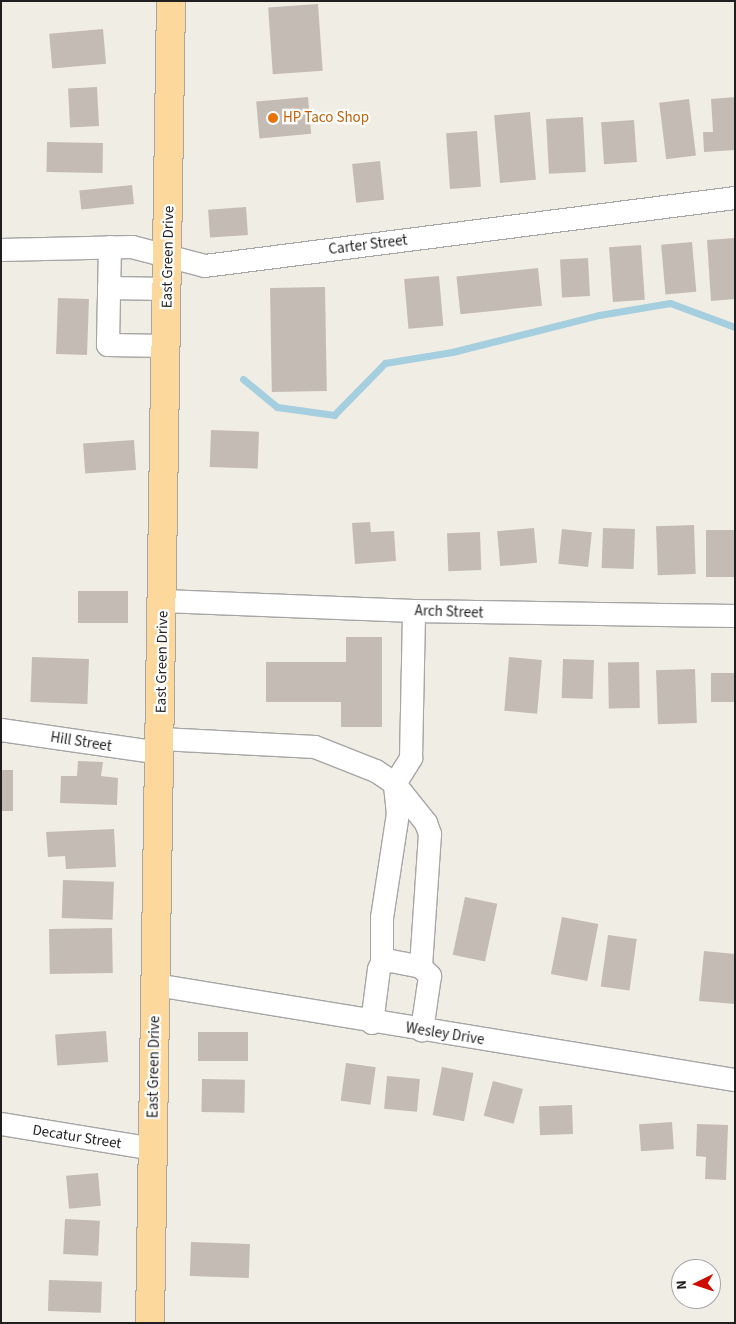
<!DOCTYPE html>
<html>
<head>
<meta charset="utf-8">
<style>
  body { margin:0 }
  #map { position:relative; width:736px; height:1324px; overflow:hidden; background:#f0ede5; font-family:"Source Sans 3",sans-serif }
  div>[style] { position:absolute }
  .stream>* { height:7px; margin:-3.5px; padding:0 3.5px; transform-origin:3.5px; border-radius:3.5px; background:#a5cede }
  .building>* { inset:0; background:#c4bcb4; transform-origin:0 0 }
  .roads { filter:drop-shadow(1px 0 #a6a6a6) drop-shadow(-1px 0 #a6a6a6) drop-shadow(0 1px #a6a6a6) drop-shadow(0 -1px #a6a6a6) }
  .minor>* { height:22px; margin:-11px; padding:0 11px; transform-origin:11px; border-radius:11px; background:#fff }
  .major>* { height:28px; margin:-14px; padding:0 14px; transform-origin:14px; border-radius:14px; background:#fcd89d }
  .dots>* { width:14px; height:14px; translate:-50% -50%; box-sizing:border-box; border:2px solid #fff; border-radius:50% }
  span { translate:-50% -50%; white-space:nowrap; text-align:center; line-height:1.15; -webkit-text-stroke:4.5px #fff; paint-order:stroke }
  .food-label { font-size:15px; color:#c56008 }
  .left { translate:0 -50%; text-align:left }
  .street-label { font-size:15px; color:#1f1f1f }
  .frame { position:absolute; inset:0; border:2px solid #1f1f1f; pointer-events:none }
  .north { position:absolute; left:671px; top:1259px; width:50px; height:50px; box-sizing:border-box; background:#fff; border:1px solid #a5a5a5; border-radius:50%; rotate:266deg; font-size:14px; font-weight:700; line-height:20px; text-align:center; color:#1f1f1f }
  .north::after { content:''; display:block; margin:auto; width:18px; height:22px; background:#cd0b00; clip-path:polygon(50% 0,100% 100%,50% 72%,0 100%) }
</style>
</head>
<body>
<div id="map">
  <div class="stream">
    <i style="left:243px;top:379px;width:44px;rotate:39.5deg"></i>
    <i style="left:277px;top:407px;width:58px;rotate:8deg"></i>
    <i style="left:334px;top:415px;width:73px;rotate:-45.6deg"></i>
    <i style="left:385px;top:363px;width:68px;rotate:-9.3deg"></i>
    <i style="left:452px;top:352px;width:152px;rotate:-14.1deg"></i>
    <i style="left:599px;top:315px;width:72px;rotate:-9.6deg"></i>
    <i style="left:670px;top:303px;width:69px;rotate:20.3deg"></i>
  </div>
  <div class="building">
    <i style="left:318px;top:4px;width:67px;height:50px;rotate:86deg"></i>
    <i style="left:103px;top:29px;width:35px;height:54px;rotate:85deg"></i>
    <i style="left:97px;top:87px;width:39px;height:29px;rotate:87deg"></i>
    <i style="left:308px;top:97px;width:37px;height:52px;rotate:85deg"></i>
    <i style="clip-path:polygon(735px 97px,735px 150px,704px 152px,703px 132px,713px 132px,711px 99px)"></i>
    <i style="left:689px;top:99px;width:57px;height:30px;rotate:83deg"></i>
    <i style="left:530px;top:112px;width:68px;height:36px;rotate:85deg"></i>
    <i style="left:583px;top:117px;width:55px;height:37px;rotate:87deg"></i>
    <i style="left:634px;top:120px;width:42px;height:33px;rotate:86deg"></i>
    <i style="left:477px;top:131px;width:56px;height:31px;rotate:86deg"></i>
    <i style="left:47px;top:142px;width:56px;height:30px;rotate:1deg"></i>
    <i style="left:380px;top:161px;width:39px;height:28px;rotate:84deg"></i>
    <i style="left:132px;top:185px;width:19px;height:53px;rotate:84deg"></i>
    <i style="left:246px;top:207px;width:28px;height:38px;rotate:86deg"></i>
    <i style="clip-path:polygon(735px 238px,735px 299px,711px 301px,707px 240px)"></i>
    <i style="left:692px;top:242px;width:50px;height:31px;rotate:85deg"></i>
    <i style="left:641px;top:245px;width:55px;height:32px;rotate:86deg"></i>
    <i style="left:588px;top:258px;width:38px;height:28px;rotate:87deg"></i>
    <i style="left:538px;top:268px;width:38px;height:82px;rotate:84deg"></i>
    <i style="left:439px;top:276px;width:50px;height:35px;rotate:85deg"></i>
    <i style="left:325px;top:287px;width:104px;height:55px;rotate:89deg"></i>
    <i style="left:58px;top:298px;width:31px;height:56px;rotate:2deg"></i>
    <i style="left:211px;top:430px;width:48px;height:37px;rotate:2deg"></i>
    <i style="left:134px;top:440px;width:30px;height:51px;rotate:86deg"></i>
    <i style="clip-path:polygon(370px 522px,371px 532px,394px 531px,396px 561px,355px 564px,352px 523px)"></i>
    <i style="left:694px;top:525px;width:49px;height:38px;rotate:88deg"></i>
    <i style="left:534px;top:528px;width:35px;height:37px;rotate:85deg"></i>
    <i style="left:603px;top:528px;width:32px;height:40px;rotate:2deg"></i>
    <i style="left:562px;top:529px;width:30px;height:35px;rotate:6deg"></i>
    <i style="left:735px;top:530px;width:47px;height:29px;rotate:90deg"></i>
    <i style="left:480px;top:532px;width:38px;height:33px;rotate:88deg"></i>
    <i style="left:128px;top:591px;width:32px;height:50px;rotate:90deg"></i>
    <i style="clip-path:polygon(346px 637px,382px 637px,382px 727px,341px 727px,341px 702px,266px 702px,266px 662px,346px 662px)"></i>
    <i style="left:32px;top:657px;width:57px;height:45px;rotate:2deg"></i>
    <i style="left:509px;top:657px;width:33px;height:54px;rotate:5deg"></i>
    <i style="left:563px;top:659px;width:31px;height:39px;rotate:2deg"></i>
    <i style="left:639px;top:662px;width:46px;height:31px;rotate:89deg"></i>
    <i style="left:695px;top:669px;width:54px;height:39px;rotate:88deg"></i>
    <i style="left:711px;top:673px;width:24px;height:29px"></i>
    <i style="clip-path:polygon(78px 761px,103px 762px,101px 776px,118px 778px,117px 805px,60px 803px,61px 776px,77px 776px)"></i>
    <i style="left:1px;top:770px;width:12px;height:41px"></i>
    <i style="clip-path:polygon(114px 829px,116px 867px,66px 869px,65px 856px,48px 857px,46px 832px)"></i>
    <i style="left:63px;top:880px;width:51px;height:38px;rotate:2deg"></i>
    <i style="left:465px;top:897px;width:33px;height:59px;rotate:12deg"></i>
    <i style="left:562px;top:917px;width:37px;height:58px;rotate:11deg"></i>
    <i style="left:112px;top:928px;width:45px;height:63px;rotate:89deg"></i>
    <i style="left:608px;top:935px;width:29px;height:52px;rotate:8deg"></i>
    <i style="clip-path:polygon(704px 951px,735px 954px,735px 1004px,699px 1001px)"></i>
    <i style="left:106px;top:1031px;width:31px;height:51px;rotate:86deg"></i>
    <i style="left:248px;top:1032px;width:29px;height:50px;rotate:90deg"></i>
    <i style="left:346px;top:1063px;width:30px;height:38px;rotate:8deg"></i>
    <i style="left:442px;top:1067px;width:32px;height:49px;rotate:11deg"></i>
    <i style="left:387px;top:1076px;width:33px;height:33px;rotate:5deg"></i>
    <i style="left:202px;top:1079px;width:43px;height:33px;rotate:1deg"></i>
    <i style="left:493px;top:1081px;width:31px;height:36px;rotate:15deg"></i>
    <i style="left:572px;top:1105px;width:29px;height:33px;rotate:88deg"></i>
    <i style="left:672px;top:1122px;width:27px;height:33px;rotate:86deg"></i>
    <i style="clip-path:polygon(697px 1124px,728px 1125px,726px 1180px,705px 1179px,706px 1157px,696px 1156px)"></i>
    <i style="left:98px;top:1173px;width:33px;height:32px;rotate:85deg"></i>
    <i style="left:65px;top:1219px;width:35px;height:35px;rotate:3deg"></i>
    <i style="left:191px;top:1242px;width:59px;height:34px;rotate:2deg"></i>
    <i style="left:49px;top:1280px;width:53px;height:31px;rotate:2deg"></i>
  </div>
  <div class="roads">
    <div class="minor">
      <i style="left:110px;top:247px;width:98px;rotate:91.2deg"></i>
      <i style="left:108px;top:345px;width:59px;rotate:1deg"></i>
      <i style="left:1px;top:250px;width:131px;rotate:-1.3deg"></i>
      <i style="left:132px;top:247px;width:75px;rotate:14.6deg"></i>
      <i style="left:205px;top:266px;width:534px;rotate:-7.31deg"></i>
      <i style="left:109px;top:288px;width:59px;rotate:1deg"></i>
      <i style="left:163px;top:601px;width:251px;rotate:2.3deg"></i>
      <i style="left:414px;top:611px;width:321px;rotate:0.9deg"></i>
      <i style="left:1px;top:730px;width:162px;rotate:8.2deg"></i>
      <i style="left:161px;top:739px;width:154px;rotate:3deg"></i>
      <i style="left:315px;top:747px;width:66px;rotate:21.5deg"></i>
      <i style="left:376px;top:771px;width:23px;rotate:34deg"></i>
      <i style="left:395px;top:784px;width:50px;rotate:51.5deg"></i>
      <i style="left:426px;top:823px;width:12px;rotate:70deg"></i>
      <i style="left:430px;top:834px;width:133px;rotate:93.9deg"></i>
      <i style="left:382px;top:963px;width:45px;rotate:-90deg"></i>
      <i style="left:382px;top:918px;width:105px;rotate:-81.3deg"></i>
      <i style="left:398px;top:814px;width:30px;rotate:-96deg"></i>
      <i style="left:395px;top:784px;width:31px;rotate:-58deg"></i>
      <i style="left:411px;top:758px;width:147px;rotate:-88.8deg"></i>
      <i style="left:156px;top:985px;width:587px;rotate:9.32deg"></i>
      <i style="left:372px;top:1023px;width:54px;rotate:-82.6deg"></i>
      <i style="left:379px;top:969px;width:7px;rotate:-63deg"></i>
      <i style="left:382px;top:963px;width:9px;rotate:-13deg"></i>
      <i style="left:391px;top:961px;width:31px;rotate:11deg"></i>
      <i style="left:421px;top:967px;width:13px;rotate:45deg"></i>
      <i style="left:430px;top:976px;width:55px;rotate:98.4deg"></i>
      <i style="left:1px;top:1124px;width:154px;rotate:9.3deg"></i>
    </div>
    <div class="major">
      <i style="left:150px;top:1323px;width:1322px;rotate:-89.09deg"></i>
    </div>
  </div>
  <div class="dots">
    <i style="left:273px;top:118px;background:#e8710a"></i>
  </div>
  <div class="food-label">
    <span class="left" style="left:283px;top:118px">HP Taco Shop</span>
  </div>
  <div class="street-label">
    <span style="left:368px;top:245px;rotate:-7deg">Carter Street</span>
    <span style="left:168px;top:257px;rotate:-89deg">East Green Drive</span>
    <span style="left:449px;top:612px;rotate:2deg">Arch Street</span>
    <span style="left:162px;top:662px;rotate:-89deg">East Green Drive</span>
    <span style="left:81px;top:742px;rotate:9deg">Hill Street</span>
    <span style="left:445px;top:1034px;rotate:9deg">Wesley Drive</span>
    <span style="left:154px;top:1067px;rotate:-89deg">East Green Drive</span>
    <span style="left:77px;top:1137px;rotate:9deg">Decatur Street</span>
  </div>
  <div class="frame"></div>
  <div class="north">N</div>
</div>
</body>
</html>
